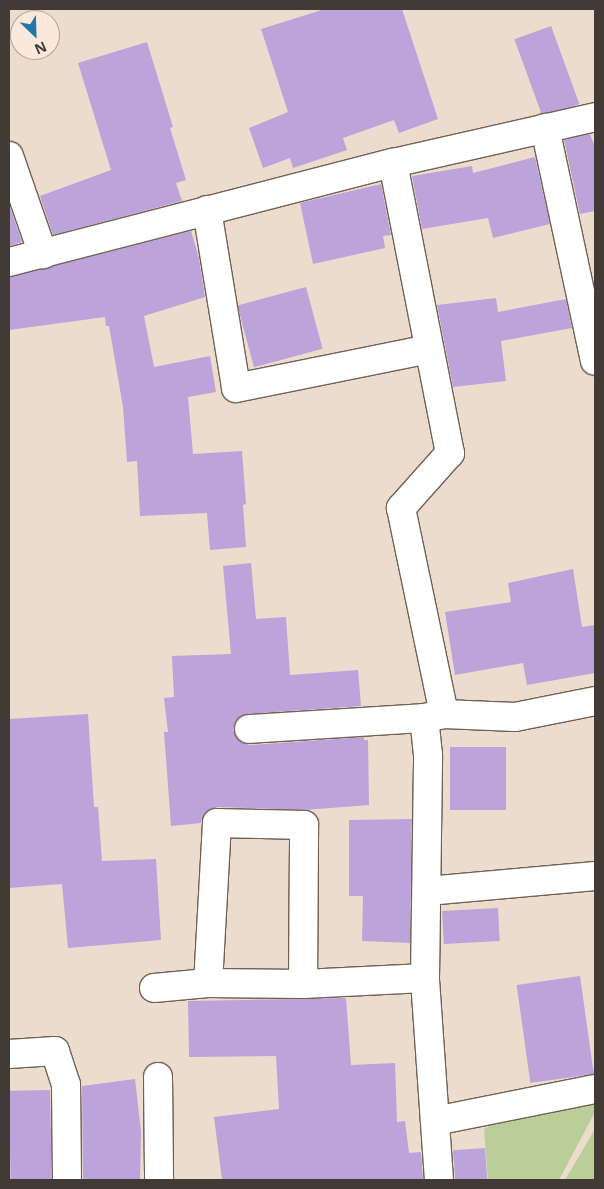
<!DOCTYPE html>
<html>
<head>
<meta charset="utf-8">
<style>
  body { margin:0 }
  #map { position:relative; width:604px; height:1189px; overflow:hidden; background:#ecdcce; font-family:"Open Sans",sans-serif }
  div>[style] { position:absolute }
  .green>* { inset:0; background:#b9ce99 }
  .building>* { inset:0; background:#bca3da; transform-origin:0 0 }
  .roads { filter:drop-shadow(1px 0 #706155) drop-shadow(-1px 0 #706155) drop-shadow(0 1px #706155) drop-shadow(0 -1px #706155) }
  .minor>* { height:28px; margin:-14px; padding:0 14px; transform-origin:14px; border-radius:14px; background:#fff }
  span { translate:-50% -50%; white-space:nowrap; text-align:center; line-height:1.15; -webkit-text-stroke:4.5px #fae9db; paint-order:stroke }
  .frame { position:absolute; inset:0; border:10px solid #413a35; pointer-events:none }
  .north { position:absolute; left:10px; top:10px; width:50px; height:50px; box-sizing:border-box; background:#fae9db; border:1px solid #b0a399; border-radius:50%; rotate:156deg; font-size:14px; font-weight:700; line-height:20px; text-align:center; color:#413a35 }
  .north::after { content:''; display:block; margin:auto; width:18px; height:22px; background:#2377a7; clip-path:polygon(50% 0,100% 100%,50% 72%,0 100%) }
</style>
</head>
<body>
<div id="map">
  <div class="green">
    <i style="clip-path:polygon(595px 1069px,595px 1112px,559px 1180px,488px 1180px,484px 1129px)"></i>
    <i style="clip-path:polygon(595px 1129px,595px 1180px,565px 1180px)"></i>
  </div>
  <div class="building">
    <i style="clip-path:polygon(325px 9px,402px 9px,438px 119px,399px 133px,394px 120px,343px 138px,347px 150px,293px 168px,290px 158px,263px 168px,249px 128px,288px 112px,261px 29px)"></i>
    <i style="left:551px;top:26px;width:83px;height:39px;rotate:70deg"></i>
    <i style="clip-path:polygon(147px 42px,173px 127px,170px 128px,186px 180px,176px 183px,182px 201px,53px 235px,40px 196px,111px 170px,78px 63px)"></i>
    <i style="clip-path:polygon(590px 134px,595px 147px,595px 211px,580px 214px,564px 140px)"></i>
    <i style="clip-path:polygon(535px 157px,550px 224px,493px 238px,488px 218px,422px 229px,412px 176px,472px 166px,473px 173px)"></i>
    <i style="clip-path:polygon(381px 184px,391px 235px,383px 236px,385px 248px,313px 264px,300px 203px)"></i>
    <i style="clip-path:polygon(10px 207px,22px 242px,9px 246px,9px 208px)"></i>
    <i style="clip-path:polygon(191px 231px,199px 258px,205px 297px,144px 316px,154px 367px,210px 356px,216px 392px,188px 397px,193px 454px,242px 451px,246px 504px,243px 505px,246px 547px,210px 550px,207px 513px,140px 516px,137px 461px,127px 462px,123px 407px,109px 326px,106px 326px,105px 317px,9px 330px,9px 277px)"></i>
    <i style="left:306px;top:287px;width:64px;height:71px;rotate:75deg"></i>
    <i style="clip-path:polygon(496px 298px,498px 312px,566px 299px,572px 328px,501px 341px,506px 381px,453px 387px,437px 305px)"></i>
    <i style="clip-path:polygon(251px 563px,256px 619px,286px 617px,290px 675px,358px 670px,361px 706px,248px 714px,241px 716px,235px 722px,233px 729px,236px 737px,242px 743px,250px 745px,364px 737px,364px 740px,368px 740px,369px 805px,305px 810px,217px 807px,210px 809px,204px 814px,201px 823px,171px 826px,164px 732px,168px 732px,164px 698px,174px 697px,172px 656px,231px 654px,223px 566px)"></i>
    <i style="clip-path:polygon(573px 569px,582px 627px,595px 625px,595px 673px,527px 685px,523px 663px,455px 675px,445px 612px,511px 602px,508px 583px)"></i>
    <i style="clip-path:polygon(88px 714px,94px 807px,98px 807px,102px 861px,156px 859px,161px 940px,68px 948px,62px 884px,9px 888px,9px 719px)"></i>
    <i style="left:450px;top:747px;width:56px;height:63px"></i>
    <i style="clip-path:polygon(412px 819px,410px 943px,362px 941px,363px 896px,349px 896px,349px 820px)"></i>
    <i style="left:498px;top:908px;width:33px;height:56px;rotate:87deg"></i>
    <i style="left:580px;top:976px;width:99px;height:64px;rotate:82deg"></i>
    <i style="clip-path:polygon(346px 998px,351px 1065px,395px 1063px,397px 1122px,405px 1121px,409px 1153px,421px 1152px,423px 1180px,222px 1180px,214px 1117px,279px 1109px,276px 1056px,189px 1057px,188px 1001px)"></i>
    <i style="clip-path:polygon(135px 1079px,141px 1131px,140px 1180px,83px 1180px,82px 1086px)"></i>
    <i style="left:50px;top:1090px;width:90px;height:41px;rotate:89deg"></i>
    <i style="left:485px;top:1148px;width:32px;height:32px;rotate:86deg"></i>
  </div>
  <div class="roads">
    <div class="minor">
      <i style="left:545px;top:128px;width:238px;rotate:77.9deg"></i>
      <i style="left:9px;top:156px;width:104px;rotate:70.9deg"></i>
      <i style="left:393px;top:163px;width:296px;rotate:78.9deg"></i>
      <i style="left:450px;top:453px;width:74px;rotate:131.7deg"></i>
      <i style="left:401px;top:508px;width:210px;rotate:78.2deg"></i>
      <i style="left:207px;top:210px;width:180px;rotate:80.7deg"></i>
      <i style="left:236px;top:388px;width:197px;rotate:-11.4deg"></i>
      <i style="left:9px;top:262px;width:397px;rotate:-14.5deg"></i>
      <i style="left:393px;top:163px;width:207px;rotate:-12.8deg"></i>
      <i style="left:249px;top:729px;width:175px;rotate:-3.6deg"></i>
      <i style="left:427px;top:891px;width:169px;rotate:-5.1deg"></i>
      <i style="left:303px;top:984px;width:159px;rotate:-89.6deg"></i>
      <i style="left:304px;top:825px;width:87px;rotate:-178.7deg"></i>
      <i style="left:217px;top:823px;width:160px;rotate:93.2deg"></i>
      <i style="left:208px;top:983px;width:95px;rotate:0.6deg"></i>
      <i style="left:303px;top:984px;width:122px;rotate:-2.8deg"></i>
      <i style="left:154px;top:988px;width:54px;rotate:-5.3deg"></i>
      <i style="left:9px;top:1054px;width:46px;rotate:-3.7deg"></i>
      <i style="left:55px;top:1051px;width:35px;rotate:72deg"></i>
      <i style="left:66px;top:1084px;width:96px;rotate:89.4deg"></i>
      <i style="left:158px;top:1077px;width:103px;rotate:89.4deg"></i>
      <i style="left:435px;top:1121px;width:163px;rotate:-11.3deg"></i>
      <i style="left:439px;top:1180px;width:202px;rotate:-94deg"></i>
      <i style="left:425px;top:978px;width:223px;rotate:-89.2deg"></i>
      <i style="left:428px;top:755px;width:37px;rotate:-96deg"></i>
      <i style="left:424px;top:718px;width:20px;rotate:-11deg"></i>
      <i style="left:444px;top:714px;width:71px;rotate:2.4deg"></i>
      <i style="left:515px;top:717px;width:82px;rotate:-11.3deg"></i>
    </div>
  </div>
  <div class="frame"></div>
  <div class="north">N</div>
</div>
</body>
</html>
